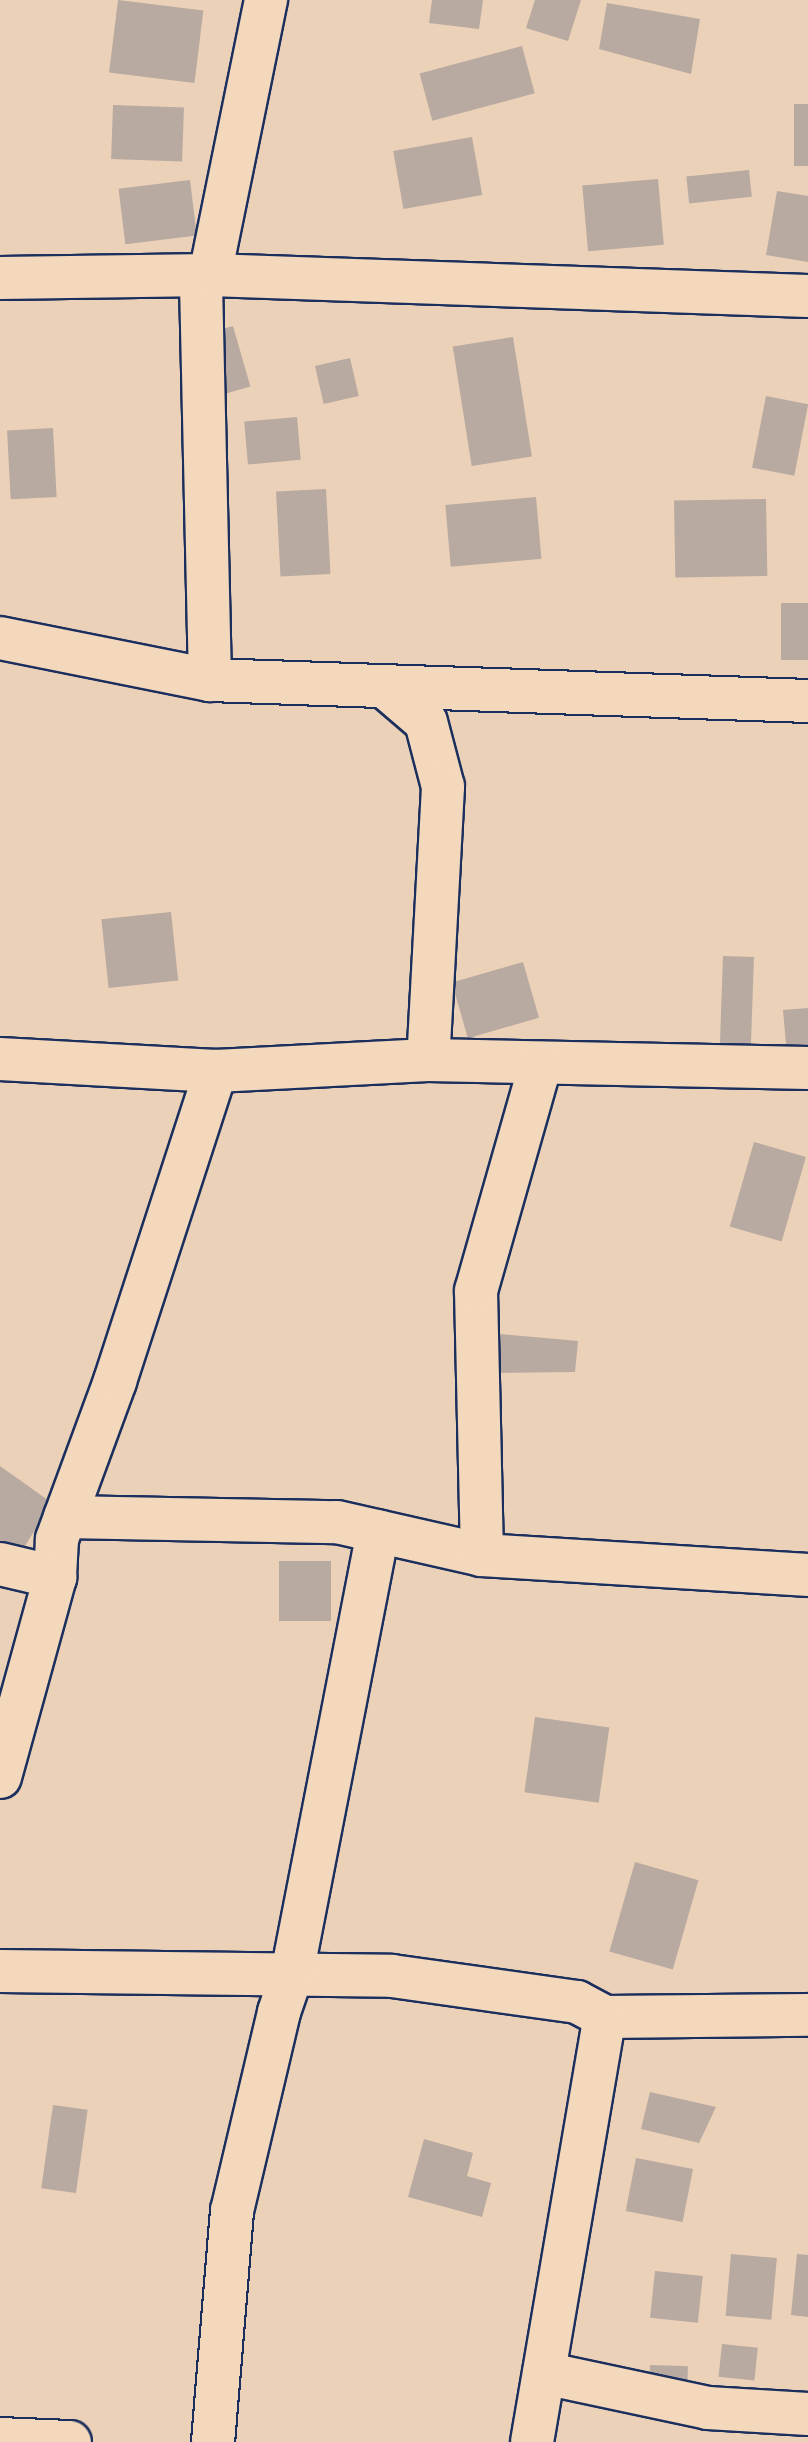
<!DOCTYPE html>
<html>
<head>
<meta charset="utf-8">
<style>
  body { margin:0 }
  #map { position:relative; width:808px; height:2442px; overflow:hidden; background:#ebd1b7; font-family:"Architects Daughter",sans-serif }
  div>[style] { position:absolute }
  .building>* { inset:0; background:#b8a9a1; transform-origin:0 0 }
  .roads { filter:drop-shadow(2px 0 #1b2f5e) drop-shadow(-2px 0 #1b2f5e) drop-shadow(0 2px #1b2f5e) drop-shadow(0 -2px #1b2f5e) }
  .minor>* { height:42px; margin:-21px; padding:0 21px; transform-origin:21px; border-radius:21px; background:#f4d8bb }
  span { translate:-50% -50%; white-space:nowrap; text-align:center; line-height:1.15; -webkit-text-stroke:9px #f4d8bb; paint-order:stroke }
</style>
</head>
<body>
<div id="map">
  <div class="building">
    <i style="left:118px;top:0;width:86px;height:73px;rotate:7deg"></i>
    <i style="clip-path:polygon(432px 0,483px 0,479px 29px,429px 23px)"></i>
    <i style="clip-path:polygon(535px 0,581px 0,568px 41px,526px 28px)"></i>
    <i style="clip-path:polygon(607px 3px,700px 19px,691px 74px,599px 49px)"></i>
    <i style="left:522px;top:46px;width:49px;height:106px;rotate:75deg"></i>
    <i style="left:794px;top:104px;width:14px;height:62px"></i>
    <i style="left:113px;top:105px;width:71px;height:54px;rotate:2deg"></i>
    <i style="left:472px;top:137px;width:59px;height:80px;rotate:80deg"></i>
    <i style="left:749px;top:170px;width:27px;height:63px;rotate:84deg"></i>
    <i style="left:658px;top:179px;width:66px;height:76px;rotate:85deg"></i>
    <i style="left:190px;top:180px;width:56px;height:72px;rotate:83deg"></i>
    <i style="clip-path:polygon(777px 191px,808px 196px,808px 262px,766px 255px)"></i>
    <i style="left:233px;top:326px;width:63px;height:29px;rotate:74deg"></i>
    <i style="left:513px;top:337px;width:121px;height:61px;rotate:81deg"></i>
    <i style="left:350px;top:358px;width:39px;height:36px;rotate:77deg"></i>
    <i style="left:766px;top:396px;width:43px;height:73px;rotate:11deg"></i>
    <i style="left:297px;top:417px;width:43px;height:53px;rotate:85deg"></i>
    <i style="left:53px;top:428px;width:69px;height:46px;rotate:87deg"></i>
    <i style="left:326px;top:489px;width:85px;height:50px;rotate:87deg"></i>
    <i style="left:536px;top:497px;width:62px;height:91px;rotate:85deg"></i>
    <i style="left:766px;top:499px;width:77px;height:92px;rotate:89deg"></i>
    <i style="left:781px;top:603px;width:27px;height:57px"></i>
    <i style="left:171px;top:912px;width:69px;height:70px;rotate:84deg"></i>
    <i style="left:723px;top:956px;width:31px;height:107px;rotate:2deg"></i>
    <i style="left:523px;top:962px;width:58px;height:74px;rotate:74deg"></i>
    <i style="clip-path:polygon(808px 1008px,808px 1053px,787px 1055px,783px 1010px)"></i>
    <i style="left:754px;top:1142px;width:54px;height:88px;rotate:16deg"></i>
    <i style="clip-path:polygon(500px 1334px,578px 1341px,575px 1372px,496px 1373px)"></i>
    <i style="clip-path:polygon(0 1466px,52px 1503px,16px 1560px,0 1549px)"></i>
    <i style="left:331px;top:1561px;width:60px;height:52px;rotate:90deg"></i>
    <i style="left:535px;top:1717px;width:75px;height:76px;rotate:8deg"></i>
    <i style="left:635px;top:1862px;width:66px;height:93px;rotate:16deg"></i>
    <i style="clip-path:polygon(650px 2092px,716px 2107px,699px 2143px,641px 2129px)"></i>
    <i style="left:53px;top:2105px;width:35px;height:84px;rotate:8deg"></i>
    <i style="clip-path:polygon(424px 2139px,473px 2153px,467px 2176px,491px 2183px,482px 2217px,408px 2197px)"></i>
    <i style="left:636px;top:2158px;width:58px;height:54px;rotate:11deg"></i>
    <i style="left:731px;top:2254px;width:46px;height:62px;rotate:5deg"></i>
    <i style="clip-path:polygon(797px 2254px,808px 2255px,808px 2317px,791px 2315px)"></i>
    <i style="left:655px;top:2271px;width:48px;height:47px;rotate:6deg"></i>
    <i style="left:722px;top:2344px;width:36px;height:33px;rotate:6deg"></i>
    <i style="left:650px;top:2365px;width:38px;height:39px;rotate:2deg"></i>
  </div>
  <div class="roads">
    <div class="minor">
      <i style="left:0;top:278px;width:210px;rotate:-0.8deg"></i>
      <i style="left:210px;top:275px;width:598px;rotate:2.01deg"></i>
      <i style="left:0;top:638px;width:214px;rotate:11.3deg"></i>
      <i style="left:210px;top:680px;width:598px;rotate:2.01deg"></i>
      <i style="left:210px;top:680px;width:392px;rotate:-91.3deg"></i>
      <i style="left:201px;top:288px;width:16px;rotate:-55deg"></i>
      <i style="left:210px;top:275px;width:281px;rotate:-78.5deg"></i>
      <i style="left:384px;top:686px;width:55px;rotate:40.6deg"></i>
      <i style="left:426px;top:722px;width:67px;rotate:75.3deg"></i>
      <i style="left:443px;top:787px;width:273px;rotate:93.1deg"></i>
      <i style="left:0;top:1059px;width:216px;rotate:3.2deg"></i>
      <i style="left:216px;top:1071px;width:212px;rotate:-3deg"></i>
      <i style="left:428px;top:1060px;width:380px;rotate:1.2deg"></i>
      <i style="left:65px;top:1517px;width:272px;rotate:1.1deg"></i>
      <i style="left:337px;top:1522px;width:149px;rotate:12.8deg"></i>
      <i style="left:482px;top:1555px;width:327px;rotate:3.5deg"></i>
      <i style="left:482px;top:1555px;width:264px;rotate:-91.3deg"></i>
      <i style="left:476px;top:1291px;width:237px;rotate:-74.1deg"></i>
      <i style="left:0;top:1564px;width:57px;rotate:13.3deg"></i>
      <i style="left:0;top:1777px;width:207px;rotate:-74.6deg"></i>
      <i style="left:55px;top:1577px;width:38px;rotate:-87deg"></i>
      <i style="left:57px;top:1539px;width:168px;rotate:-69.8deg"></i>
      <i style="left:115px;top:1381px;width:326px;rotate:-72deg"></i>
      <i style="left:0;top:1971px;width:392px;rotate:0.7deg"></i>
      <i style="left:392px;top:1976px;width:187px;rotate:8deg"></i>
      <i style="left:577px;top:2002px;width:32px;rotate:28deg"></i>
      <i style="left:605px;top:2017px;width:203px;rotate:-0.6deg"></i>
      <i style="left:544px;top:2373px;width:168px;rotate:12deg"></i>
      <i style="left:708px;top:2408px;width:100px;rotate:3.4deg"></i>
      <i style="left:0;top:2439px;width:70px;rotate:2.5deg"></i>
      <i style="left:213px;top:2442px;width:232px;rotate:-85.3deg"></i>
      <i style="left:232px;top:2211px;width:204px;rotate:-76.7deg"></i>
      <i style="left:279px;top:2012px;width:40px;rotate:-71.1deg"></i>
      <i style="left:292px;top:1974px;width:451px;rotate:-79deg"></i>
      <i style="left:532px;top:2442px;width:431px;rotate:-80.3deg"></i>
    </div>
  </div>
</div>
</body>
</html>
